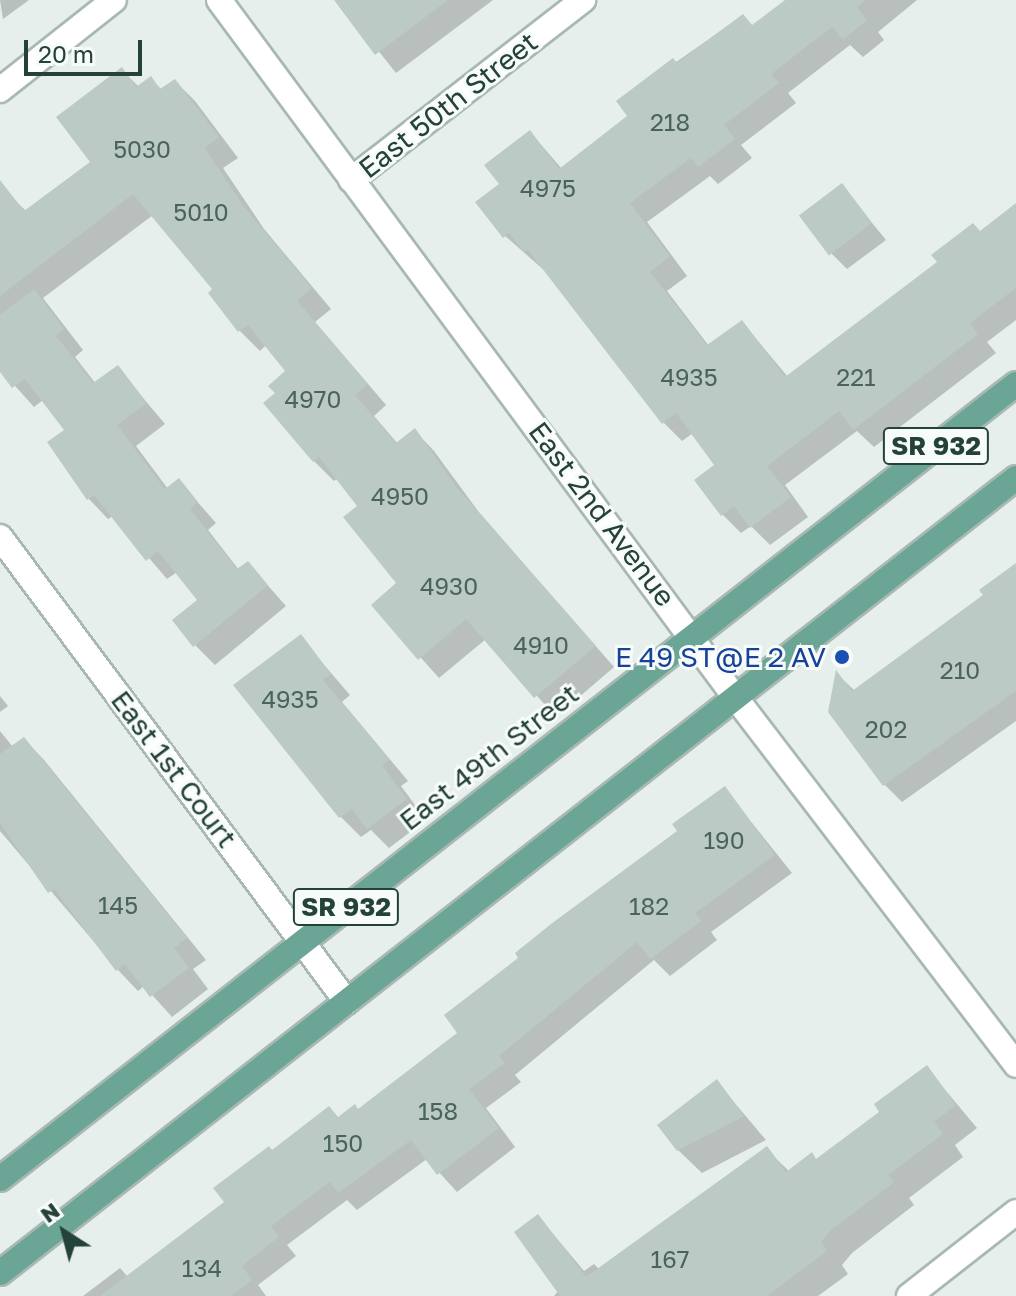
<!DOCTYPE html>
<html>
<head>
<meta charset="utf-8">
<style>
  body { margin:0 }
  #map { position:relative; width:1016px; height:1296px; overflow:hidden; background:#e6efeb; font-family:"Golos Text",sans-serif }
  div>[style] { position:absolute }
  .shadow>* { inset:0; background:#0003 }
  .building>* { inset:0; background:#bbcac4; transform-origin:0 0 }
  .roads { filter:drop-shadow(2px 0 #a8b8b2) drop-shadow(-2px 0 #a8b8b2) drop-shadow(0 2px #a8b8b2) drop-shadow(0 -2px #a8b8b2) }
  .minor>* { height:24px; margin:-12px; padding:0 12px; transform-origin:12px; border-radius:12px; background:#fff }
  .primary>* { height:24px; margin:-12px; padding:0 12px; transform-origin:12px; border-radius:12px; background:#6aa596 }
  .dots>* { width:22px; height:22px; translate:-50% -50%; box-sizing:border-box; border:4px solid #f7fbf9; border-radius:50% }
  span { translate:-50% -50%; white-space:nowrap; text-align:center; line-height:1.15; -webkit-text-stroke:6px #f7fbf9; paint-order:stroke }
  .number-label { font-size:24px; color:#4a645c }
  .number-label span { -webkit-text-stroke-width:0 }
  .shield-label span { padding:2px 6px; background:#f7fbf9; border:2px solid; border-radius:6px; -webkit-text-stroke-width:0 }
  .shield-label { font-size:26px; color:#24423a; font-weight:700 }
  .street-label { font-size:28px; color:#24423a }
  .transit-label { font-size:28px; color:#164399 }
  .right { translate:-100% -50%; text-align:right }
  .north { position:absolute; left:24px; top:1192px; width:80px; height:80px; -webkit-text-stroke:6px #f7fbf9; paint-order:stroke; rotate:324deg; font-size:22px; font-weight:700; line-height:32px; text-align:center; color:#24423a }
  .north::after { content:''; display:block; margin:auto; width:28px; height:36px; background:#24423a; clip-path:polygon(50% 0,100% 100%,50% 72%,0 100%) }
  .scale { position:absolute; left:24px; top:40px; width:118px; height:36px; box-sizing:border-box; border:4px solid #24423a; border-top:0; padding-left:10px; font-size:24px; line-height:28px; white-space:nowrap; color:#24423a; -webkit-text-stroke:6px #f7fbf9; paint-order:stroke }
</style>
</head>
<body>
<div id="map">
  <div class="shadow">
    <i style="clip-path:polygon(0 0,29px 0,3px 19px)"></i>
    <i style="clip-path:polygon(338px 0,493px 0,396px 73px)"></i>
    <i style="clip-path:polygon(788px 0,917px 0,878px 32px,884px 40px,863px 57px,850px 45px,788px 93px,796px 103px,741px 145px,752px 158px,718px 184px,710px 176px,647px 222px,687px 276px,667px 291px,709px 346px,742px 322px,788px 377px,1016px 206px,1016px 320px,987px 342px,996px 353px,874px 447px,857px 431px,785px 485px,808px 517px,770px 545px,751px 526px,741px 533px,722px 514px,717px 465px,693px 433px,682px 441px,663px 422px,544px 270px,505px 236px,501px 184px,530px 132px,562px 169px,630px 116px,619px 102px,742px 16px,753px 27px)"></i>
    <i style="clip-path:polygon(122px 70px,139px 87px,151px 79px,162px 90px,175px 81px,195px 101px,238px 158px,223px 168px,264px 229px,331px 309px,315px 322px,386px 405px,374px 416px,398px 444px,415px 431px,434px 451px,478px 511px,614px 667px,556px 717px,486px 639px,439px 678px,374px 605px,399px 584px,360px 506px,338px 478px,334px 481px,314px 461px,278px 393px,288px 372px,266px 345px,260px 351px,240px 331px,210px 294px,215px 290px,153px 215px,43px 298px,83px 350px,75px 357px,96px 384px,117px 367px,165px 424px,136px 446px,168px 489px,179px 481px,216px 523px,208px 530px,239px 570px,248px 563px,286px 606px,215px 665px,195px 645px,200px 600px,177px 572px,167px 579px,113px 516px,108px 519px,89px 499px,66px 430px,43px 400px,34px 407px,0 369px,0 186px,27px 212px,93px 162px)"></i>
    <i style="clip-path:polygon(842px 186px,886px 240px,847px 269px,831px 253px)"></i>
    <i style="clip-path:polygon(1016px 566px,1016px 721px,902px 802px,884px 784px,837px 674px,855px 691px,986px 595px)"></i>
    <i style="clip-path:polygon(300px 637px,350px 695px,342px 702px,408px 781px,401px 786px,426px 820px,389px 848px,371px 830px,361px 837px,341px 817px)"></i>
    <i style="clip-path:polygon(0 696px,8px 706px,0 712px)"></i>
    <i style="clip-path:polygon(0 731px,13px 747px,24px 739px,44px 760px,206px 960px,193px 969px,208px 989px,172px 1017px,144px 986px,138px 991px,118px 970px,0 831px)"></i>
    <i style="clip-path:polygon(725px 789px,792px 873px,711px 932px,717px 940px,670px 976px,654px 960px,515px 1075px,521px 1082px,486px 1108px,515px 1147px,457px 1192px,427px 1159px,357px 1210px,347px 1200px,287px 1245px,296px 1256px,258px 1285px,266px 1296px,83px 1296px,120px 1268px,128px 1277px,227px 1202px,272px 1152px,359px 1111px,460px 1033px)"></i>
    <i style="clip-path:polygon(926px 1067px,977px 1128px,955px 1145px,963px 1157px,909px 1198px,914px 1205px,852px 1253px,842px 1265px,848px 1274px,818px 1296px,554px 1296px,559px 1290px,538px 1216px,584px 1271px,594px 1264px,600px 1270px,766px 1149px,790px 1172px,817px 1160px,882px 1112px)"></i>
    <i style="clip-path:polygon(717px 1082px,766px 1140px,702px 1173px,678px 1150px)"></i>
  </div>
  <div class="building">
    <i style="clip-path:polygon(334px 0,448px 0,375px 55px)"></i>
    <i style="clip-path:polygon(785px 0,866px 0,857px 7px,867px 20px,843px 40px,832px 27px,771px 74px,779px 83px,724px 125px,735px 139px,698px 167px,691px 158px,630px 203px,670px 256px,650px 272px,707px 345px,742px 320px,785px 377px,937px 262px,931px 255px,973px 223px,980px 231px,1016px 203px,1016px 288px,970px 323px,978px 334px,853px 430px,839px 411px,767px 466px,791px 497px,750px 528px,734px 506px,721px 516px,694px 480px,714px 465px,676px 413px,662px 424px,528px 250px,524px 252px,509px 233px,503px 238px,475px 202px,499px 184px,484px 165px,530px 130px,559px 169px,627px 116px,616px 101px,673px 58px,677px 63px,743px 14px,752px 25px)"></i>
    <i style="clip-path:polygon(122px 67px,136px 87px,151px 76px,160px 89px,175px 79px,219px 137px,205px 148px,244px 207px,312px 288px,297px 301px,368px 384px,355px 395px,396px 443px,415px 428px,458px 489px,596px 646px,534px 698px,466px 619px,418px 660px,371px 605px,396px 583px,343px 517px,357px 506px,319px 457px,313px 462px,263px 403px,275px 393px,268px 386px,285px 371px,248px 325px,238px 332px,208px 293px,212px 289px,133px 194px,0 296px,0 180px,24px 211px,90px 162px,56px 117px)"></i>
    <i style="left:842px;top:183px;width:50px;height:54px;rotate:53deg"></i>
    <i style="clip-path:polygon(34px 289px,64px 329px,56px 336px,93px 383px,118px 365px,147px 403px,117px 425px,165px 489px,179px 478px,198px 502px,190px 509px,237px 569px,248px 561px,268px 585px,193px 647px,172px 620px,197px 600px,158px 551px,146px 561px,94px 495px,87px 500px,47px 442px,64px 430px,25px 379px,12px 388px,0 372px,0 315px)"></i>
    <i style="clip-path:polygon(1016px 563px,1016px 691px,883px 786px,828px 712px,836px 670px,852px 691px,983px 595px,979px 590px)"></i>
    <i style="clip-path:polygon(301px 634px,331px 674px,323px 680px,390px 760px,382px 765px,407px 799px,367px 829px,352px 809px,339px 818px,233px 685px)"></i>
    <i style="clip-path:polygon(24px 737px,187px 938px,174px 948px,189px 968px,150px 997px,125px 964px,116px 971px,54px 889px,48px 893px,0 823px,0 754px)"></i>
    <i style="clip-path:polygon(725px 786px,775px 855px,695px 913px,701px 921px,650px 959px,637px 942px,499px 1056px,505px 1063px,469px 1089px,499px 1128px,437px 1175px,411px 1140px,338px 1193px,330px 1182px,271px 1226px,279px 1237px,242px 1266px,252px 1280px,231px 1296px,100px 1296px,224px 1202px,213px 1188px,269px 1146px,272px 1150px,329px 1106px,338px 1117px,355px 1104px,358px 1109px,457px 1033px,444px 1015px,518px 958px,515px 953px,551px 924px,677px 831px,672px 824px)"></i>
    <i style="clip-path:polygon(927px 1065px,956px 1105px,934px 1122px,943px 1134px,888px 1175px,894px 1182px,830px 1231px,821px 1242px,827px 1251px,767px 1296px,560px 1296px,514px 1232px,538px 1214px,586px 1277px,767px 1146px,786px 1172px,812px 1152px,816px 1159px,879px 1112px,874px 1104px)"></i>
    <i style="clip-path:polygon(717px 1079px,744px 1116px,677px 1151px,657px 1125px)"></i>
  </div>
  <div class="roads">
    <div class="minor">
      <i style="left:219px;top:0;width:867px;rotate:53.49deg"></i>
      <i style="left:735px;top:697px;width:463px;rotate:52.6deg"></i>
      <i style="left:0;top:90px;width:145px;rotate:-38.3deg"></i>
      <i style="left:351px;top:180px;width:294px;rotate:-37.8deg"></i>
      <i style="left:0;top:537px;width:580px;rotate:53.27deg"></i>
      <i style="left:909px;top:1296px;width:136px;rotate:-38.1deg"></i>
    </div>
    <div class="primary">
      <i style="left:0;top:1179px;width:1290px;rotate:-38.04deg"></i>
      <i style="left:0;top:1273px;width:1290px;rotate:-38.04deg"></i>
    </div>
  </div>
  <div class="dots">
    <i style="left:842px;top:657px;background:#1a4fb4"></i>
  </div>
  <div class="number-label">
    <span style="left:670px;top:122px">218</span>
    <span style="left:142px;top:149px">5030</span>
    <span style="left:548px;top:188px">4975</span>
    <span style="left:201px;top:212px">5010</span>
    <span style="left:689px;top:377px">4935</span>
    <span style="left:856px;top:377px">221</span>
    <span style="left:313px;top:399px">4970</span>
    <span style="left:400px;top:496px">4950</span>
    <span style="left:449px;top:586px">4930</span>
    <span style="left:541px;top:645px">4910</span>
    <span style="left:960px;top:670px">210</span>
    <span style="left:290px;top:699px">4935</span>
    <span style="left:886px;top:729px">202</span>
    <span style="left:724px;top:840px">190</span>
    <span style="left:118px;top:905px">145</span>
    <span style="left:649px;top:906px">182</span>
    <span style="left:438px;top:1111px">158</span>
    <span style="left:343px;top:1143px">150</span>
    <span style="left:670px;top:1259px">167</span>
    <span style="left:202px;top:1268px">134</span>
  </div>
  <div class="shield-label">
    <span style="left:936px;top:446px">SR 932</span>
    <span style="left:346px;top:907px">SR 932</span>
  </div>
  <div class="street-label">
    <span style="left:448px;top:105px;rotate:-38deg">East 50th Street</span>
    <span style="left:602px;top:514px;rotate:53deg">East 2nd Avenue</span>
    <span style="left:489px;top:757px;rotate:-38deg">East 49th Street</span>
    <span style="left:174px;top:769px;rotate:53deg">East 1st Court</span>
  </div>
  <div class="transit-label">
    <span class="right" style="left:826px;top:657px">E 49 ST@E 2 AV</span>
  </div>
  <div class="north">N</div>
  <div class="scale">20 m</div>
</div>
</body>
</html>
